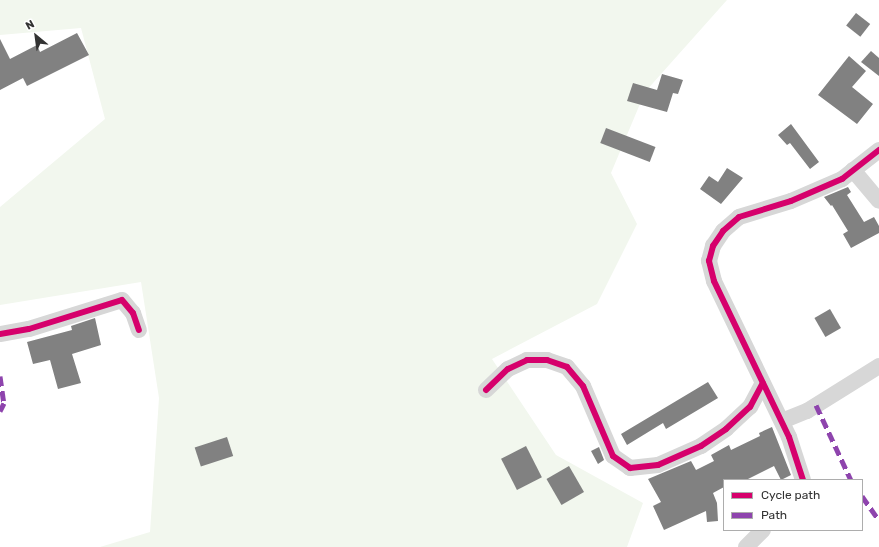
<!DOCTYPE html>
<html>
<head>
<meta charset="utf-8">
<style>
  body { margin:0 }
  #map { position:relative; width:879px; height:547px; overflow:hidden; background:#fff; font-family:Rubik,sans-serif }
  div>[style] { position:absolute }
  .green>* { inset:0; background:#f2f7ee }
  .building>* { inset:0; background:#818181; transform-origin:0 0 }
  .minor>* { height:16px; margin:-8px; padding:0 8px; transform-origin:8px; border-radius:8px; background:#d7d7d7 }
  .quiet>* { height:5px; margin-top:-2.5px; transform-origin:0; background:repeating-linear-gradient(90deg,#8e44ad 0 10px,transparent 0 15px) }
  .cycleway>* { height:6px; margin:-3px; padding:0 3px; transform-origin:3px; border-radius:3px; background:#d6006c }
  span { translate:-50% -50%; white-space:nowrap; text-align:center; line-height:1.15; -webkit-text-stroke:4px #fff; paint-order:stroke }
  .legend { position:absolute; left:723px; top:479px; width:140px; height:52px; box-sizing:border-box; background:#fff; border:1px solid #adadad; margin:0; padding:5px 7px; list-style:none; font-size:12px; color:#333 }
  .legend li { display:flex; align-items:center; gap:8px; height:20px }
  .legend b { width:20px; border:1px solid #adadad }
  .north { position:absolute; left:16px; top:16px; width:40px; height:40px; -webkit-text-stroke:3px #fff; paint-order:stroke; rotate:331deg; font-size:11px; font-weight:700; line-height:16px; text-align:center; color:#333 }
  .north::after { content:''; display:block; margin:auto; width:14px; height:18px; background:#333; clip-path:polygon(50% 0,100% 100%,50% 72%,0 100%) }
</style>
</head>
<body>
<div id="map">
  <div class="green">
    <i style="clip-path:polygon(0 0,727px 0,645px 92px,611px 173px,637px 224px,597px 304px,492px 359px,556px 455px,643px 503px,627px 547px,100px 547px,150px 532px,159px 398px,141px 282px,0 305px,0 207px,105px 119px,81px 28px,0 35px)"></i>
  </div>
  <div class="building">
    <i style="left:856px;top:13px;width:18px;height:16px;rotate:38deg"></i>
    <i style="clip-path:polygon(77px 33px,89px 55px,27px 86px,23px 78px,0 90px,0 39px,10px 59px,37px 45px,40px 52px)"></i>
    <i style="clip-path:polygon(871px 51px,879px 58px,879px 76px,861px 62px)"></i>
    <i style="clip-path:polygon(849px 56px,866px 71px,852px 87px,873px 104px,857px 124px,818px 95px)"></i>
    <i style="clip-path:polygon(662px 74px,683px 80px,678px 94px,673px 93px,667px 112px,627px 101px,633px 83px,657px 90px)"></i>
    <i style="clip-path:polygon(791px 124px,819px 162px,810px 169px,790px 143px,787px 145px,778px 135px)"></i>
    <i style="left:606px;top:128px;width:53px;height:16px;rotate:21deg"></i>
    <i style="clip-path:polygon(727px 168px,743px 178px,721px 204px,700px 189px,709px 176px,718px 182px)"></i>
    <i style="clip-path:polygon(848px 187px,851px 192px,847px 195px,864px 222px,874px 217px,879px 226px,879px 233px,851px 248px,843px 234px,848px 231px,832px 205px,831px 206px,824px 197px)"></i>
    <i style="left:830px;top:309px;width:22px;height:18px;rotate:60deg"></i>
    <i style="clip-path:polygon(95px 318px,101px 345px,72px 354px,81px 383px,58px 389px,50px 360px,33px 364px,27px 342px,72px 330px,71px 326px)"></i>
    <i style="clip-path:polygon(708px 382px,718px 398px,666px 429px,663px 423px,627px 445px,621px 434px)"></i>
    <i style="clip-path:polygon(772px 427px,791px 475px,781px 480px,774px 466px,746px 480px,724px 480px,724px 487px,713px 493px,717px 503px,718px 521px,707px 522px,706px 511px,664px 530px,653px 506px,661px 502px,648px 479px,691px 461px,696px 470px,714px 461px,711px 455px,729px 445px,731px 450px,760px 436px,759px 433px)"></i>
    <i style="left:227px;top:437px;width:20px;height:34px;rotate:72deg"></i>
    <i style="left:526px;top:446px;width:35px;height:28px;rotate:63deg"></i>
    <i style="clip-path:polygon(599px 447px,604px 460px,598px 464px,591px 451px)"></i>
    <i style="left:569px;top:466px;width:30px;height:26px;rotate:60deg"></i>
  </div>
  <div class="minor">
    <i style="left:853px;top:170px;width:40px;rotate:50deg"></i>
    <i style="left:0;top:334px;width:29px;rotate:-10deg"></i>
    <i style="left:29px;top:329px;width:97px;rotate:-17.3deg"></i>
    <i style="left:122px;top:300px;width:17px;rotate:50deg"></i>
    <i style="left:133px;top:313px;width:18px;rotate:71deg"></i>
    <i style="left:486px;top:390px;width:30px;rotate:-44deg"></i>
    <i style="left:508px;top:369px;width:21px;rotate:-25deg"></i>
    <i style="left:527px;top:360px;width:20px"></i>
    <i style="left:547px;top:360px;width:21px;rotate:19deg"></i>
    <i style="left:567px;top:367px;width:25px;rotate:50deg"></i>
    <i style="left:583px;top:386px;width:76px;rotate:66.8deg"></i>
    <i style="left:613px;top:456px;width:21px;rotate:35deg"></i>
    <i style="left:630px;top:468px;width:28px;rotate:-6deg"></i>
    <i style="left:658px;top:465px;width:47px;rotate:-23.8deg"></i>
    <i style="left:701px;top:446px;width:30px;rotate:-34deg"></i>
    <i style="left:726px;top:429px;width:33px;rotate:-43deg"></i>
    <i style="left:750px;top:407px;width:27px;rotate:-62deg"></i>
    <i style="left:782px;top:421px;width:27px;rotate:-22deg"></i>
    <i style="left:807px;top:411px;width:85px;rotate:-32deg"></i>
    <i style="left:803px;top:480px;width:45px;rotate:-108deg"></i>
    <i style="left:789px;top:437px;width:173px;rotate:-115.7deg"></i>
    <i style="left:714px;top:281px;width:21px;rotate:-104deg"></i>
    <i style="left:709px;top:261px;width:16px;rotate:-75deg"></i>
    <i style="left:713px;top:246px;width:18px;rotate:-56deg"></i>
    <i style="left:723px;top:231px;width:21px;rotate:-41deg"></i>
    <i style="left:739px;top:217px;width:54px;rotate:-17.1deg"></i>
    <i style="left:791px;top:201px;width:56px;rotate:-23.3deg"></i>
    <i style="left:842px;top:179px;width:47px;rotate:-38.1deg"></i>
    <i style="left:746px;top:547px;width:24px;rotate:-45deg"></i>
  </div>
  <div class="quiet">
    <i style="left:0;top:376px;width:27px;rotate:82deg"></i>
    <i style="left:4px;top:403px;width:9px;rotate:117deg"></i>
    <i style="left:816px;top:405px;width:83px;rotate:65deg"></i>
    <i style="left:862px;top:496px;width:28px;rotate:55deg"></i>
  </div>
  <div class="cycleway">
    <i style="left:0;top:334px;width:29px;rotate:-10deg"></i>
    <i style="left:29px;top:329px;width:97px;rotate:-17.3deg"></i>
    <i style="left:122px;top:300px;width:17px;rotate:50deg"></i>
    <i style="left:133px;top:313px;width:18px;rotate:71deg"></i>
    <i style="left:486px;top:390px;width:30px;rotate:-44deg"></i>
    <i style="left:508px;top:369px;width:21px;rotate:-25deg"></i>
    <i style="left:527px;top:360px;width:20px"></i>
    <i style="left:547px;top:360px;width:21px;rotate:19deg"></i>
    <i style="left:567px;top:367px;width:25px;rotate:50deg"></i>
    <i style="left:583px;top:386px;width:76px;rotate:66.8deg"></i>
    <i style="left:613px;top:456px;width:21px;rotate:35deg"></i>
    <i style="left:630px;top:468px;width:28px;rotate:-6deg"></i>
    <i style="left:658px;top:465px;width:47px;rotate:-23.8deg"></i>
    <i style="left:701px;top:446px;width:30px;rotate:-34deg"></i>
    <i style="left:726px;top:429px;width:33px;rotate:-43deg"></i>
    <i style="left:750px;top:407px;width:27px;rotate:-62deg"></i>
    <i style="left:803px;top:480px;width:45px;rotate:-108deg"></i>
    <i style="left:789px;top:437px;width:173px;rotate:-115.7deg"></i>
    <i style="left:714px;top:281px;width:21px;rotate:-104deg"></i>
    <i style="left:709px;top:261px;width:16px;rotate:-75deg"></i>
    <i style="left:713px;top:246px;width:18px;rotate:-56deg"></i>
    <i style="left:723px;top:231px;width:21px;rotate:-41deg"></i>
    <i style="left:739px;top:217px;width:54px;rotate:-17.1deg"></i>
    <i style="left:791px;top:201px;width:56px;rotate:-23.3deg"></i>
    <i style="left:842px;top:179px;width:47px;rotate:-38.1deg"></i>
  </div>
  <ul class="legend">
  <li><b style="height:5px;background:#d6006c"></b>Cycle path</li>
  <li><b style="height:5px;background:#8e44ad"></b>Path</li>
  </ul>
  <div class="north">N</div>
</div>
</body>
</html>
